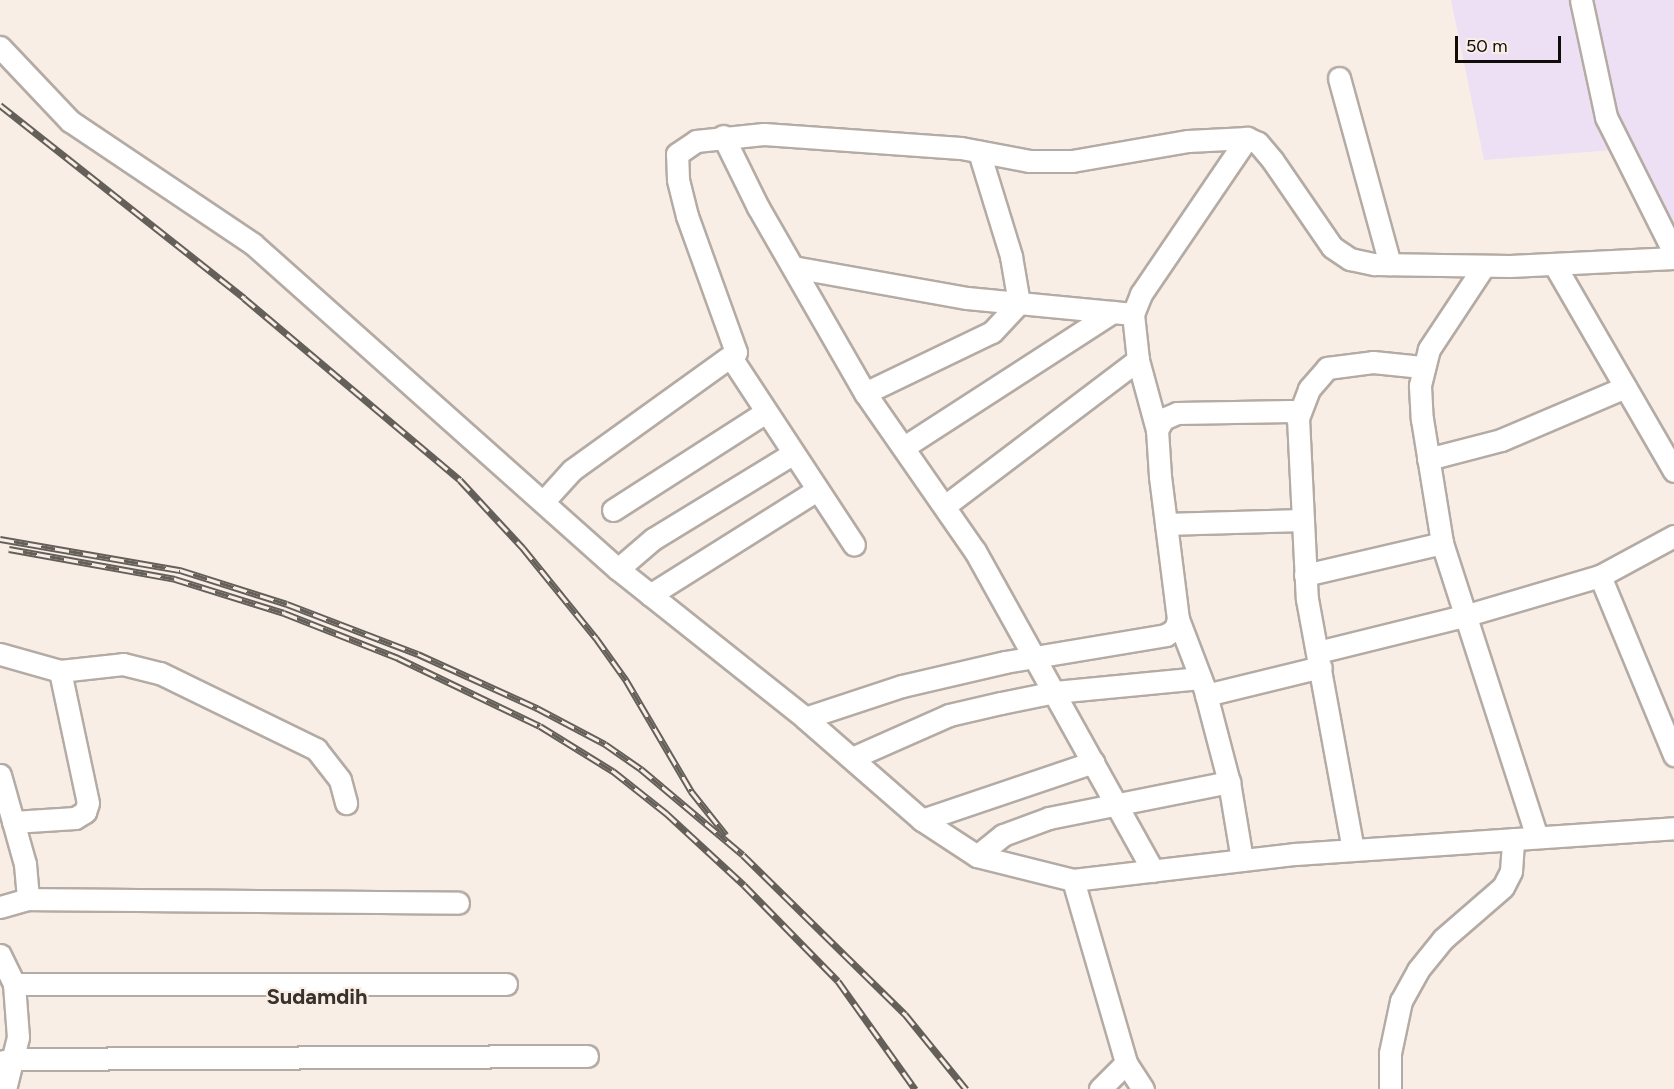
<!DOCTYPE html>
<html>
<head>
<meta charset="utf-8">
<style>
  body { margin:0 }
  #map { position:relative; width:1674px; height:1089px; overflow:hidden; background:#f8eee6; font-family:Figtree,sans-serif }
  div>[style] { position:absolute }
  .industrial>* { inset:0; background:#eee0f4 }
  .roads { filter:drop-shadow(2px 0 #b4aba4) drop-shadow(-2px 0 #b4aba4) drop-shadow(0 2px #b4aba4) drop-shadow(0 -2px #b4aba4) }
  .minor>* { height:21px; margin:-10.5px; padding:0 10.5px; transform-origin:10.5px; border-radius:10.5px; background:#fff }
  .rail>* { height:7px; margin-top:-3.5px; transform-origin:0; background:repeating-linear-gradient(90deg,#f8eee6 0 14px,#655f5a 0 28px); box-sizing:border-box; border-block:2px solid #655f5a }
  span { translate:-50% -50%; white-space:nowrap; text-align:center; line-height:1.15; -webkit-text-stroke:4.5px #f8eee6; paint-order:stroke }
  .district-label { font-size:22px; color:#39322c; font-weight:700 }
  .scale { position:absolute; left:1455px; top:36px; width:106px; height:27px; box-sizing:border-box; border:3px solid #0f0c09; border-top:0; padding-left:8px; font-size:18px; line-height:21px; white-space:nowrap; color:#0f0c09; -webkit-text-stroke:4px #f8eee6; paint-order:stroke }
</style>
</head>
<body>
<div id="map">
  <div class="industrial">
    <i style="clip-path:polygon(1451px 0,1674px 0,1674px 240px,1613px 150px,1484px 160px)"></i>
  </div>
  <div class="roads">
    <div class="minor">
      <i style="left:1581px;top:0;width:120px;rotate:77.9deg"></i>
      <i style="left:1606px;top:117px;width:152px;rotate:63.4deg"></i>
      <i style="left:0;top:47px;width:102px;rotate:46.6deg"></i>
      <i style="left:70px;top:121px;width:220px;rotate:33.9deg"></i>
      <i style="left:253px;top:244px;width:489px;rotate:41.7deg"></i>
      <i style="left:618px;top:569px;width:239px;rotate:38.5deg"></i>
      <i style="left:805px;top:718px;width:155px;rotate:41.1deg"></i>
      <i style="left:922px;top:820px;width:66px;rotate:33.2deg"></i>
      <i style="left:977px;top:856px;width:99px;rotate:14deg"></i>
      <i style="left:1073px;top:880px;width:224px;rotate:-6.7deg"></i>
      <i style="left:1295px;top:854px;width:380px;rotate:-3.9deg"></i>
      <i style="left:1339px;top:78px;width:193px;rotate:74.7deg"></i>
      <i style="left:723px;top:136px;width:79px;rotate:63.8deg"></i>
      <i style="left:758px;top:207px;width:215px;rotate:60.1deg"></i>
      <i style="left:865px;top:393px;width:193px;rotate:55.2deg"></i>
      <i style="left:975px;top:551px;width:366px;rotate:60.9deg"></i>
      <i style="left:1554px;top:264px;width:239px;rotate:59.9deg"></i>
      <i style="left:1484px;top:266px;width:100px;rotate:123.5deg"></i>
      <i style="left:1429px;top:349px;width:38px;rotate:104deg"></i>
      <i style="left:1420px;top:386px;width:33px;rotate:87deg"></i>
      <i style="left:1422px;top:419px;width:126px;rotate:80.8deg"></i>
      <i style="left:1442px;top:543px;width:309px;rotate:72.1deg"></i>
      <i style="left:793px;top:267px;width:177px;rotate:10.1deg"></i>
      <i style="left:967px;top:298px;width:167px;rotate:5.5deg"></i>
      <i style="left:732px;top:359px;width:222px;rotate:56.7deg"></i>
      <i style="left:865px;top:393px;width:141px;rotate:-25.7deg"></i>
      <i style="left:992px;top:332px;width:40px;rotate:-47deg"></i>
      <i style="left:1019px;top:303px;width:48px;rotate:-99.7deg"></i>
      <i style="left:1011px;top:256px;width:109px;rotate:-107.1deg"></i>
      <i style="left:1298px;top:418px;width:31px;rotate:-69deg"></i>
      <i style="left:1309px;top:389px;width:28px;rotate:-49deg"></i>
      <i style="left:1327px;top:368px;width:46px;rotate:-7.4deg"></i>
      <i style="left:1373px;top:362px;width:49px;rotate:5.8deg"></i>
      <i style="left:1157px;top:430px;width:73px;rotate:-105.2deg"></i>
      <i style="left:1138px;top:360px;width:46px;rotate:-96.2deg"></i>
      <i style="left:1133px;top:314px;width:22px;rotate:-68deg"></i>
      <i style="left:1141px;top:294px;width:189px;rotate:-55.8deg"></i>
      <i style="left:904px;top:447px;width:249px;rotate:-32.9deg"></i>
      <i style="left:1428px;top:459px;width:75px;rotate:-14.6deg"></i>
      <i style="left:1501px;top:440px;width:135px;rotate:-23.1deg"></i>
      <i style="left:543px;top:502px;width:43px;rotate:-47.8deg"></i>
      <i style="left:572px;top:470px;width:202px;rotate:-35.7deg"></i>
      <i style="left:736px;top:352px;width:145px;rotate:-109.8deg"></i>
      <i style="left:687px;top:216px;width:38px;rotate:-104deg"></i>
      <i style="left:678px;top:179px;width:25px;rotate:-92deg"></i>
      <i style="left:677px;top:154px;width:23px;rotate:-34deg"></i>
      <i style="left:696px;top:141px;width:68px;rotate:-5.9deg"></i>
      <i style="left:764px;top:134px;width:197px;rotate:4.1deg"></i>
      <i style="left:961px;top:148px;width:69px;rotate:10.8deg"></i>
      <i style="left:1029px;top:161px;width:43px"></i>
      <i style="left:1072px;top:161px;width:118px;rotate:-9.8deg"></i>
      <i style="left:1188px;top:141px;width:59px;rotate:-2.9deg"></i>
      <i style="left:1247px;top:138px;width:12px;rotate:24deg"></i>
      <i style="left:1258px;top:143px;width:23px;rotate:50deg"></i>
      <i style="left:1273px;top:161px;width:104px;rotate:55.5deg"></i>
      <i style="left:1332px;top:247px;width:22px;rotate:34deg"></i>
      <i style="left:1350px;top:259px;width:25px;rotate:12deg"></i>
      <i style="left:1374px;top:264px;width:136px;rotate:0.8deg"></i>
      <i style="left:1510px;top:266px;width:164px;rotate:-2.8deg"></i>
      <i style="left:946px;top:505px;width:241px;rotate:-37.1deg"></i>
      <i style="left:613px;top:510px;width:179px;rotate:-32.7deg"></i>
      <i style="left:1166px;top:524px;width:135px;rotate:-1.7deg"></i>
      <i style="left:618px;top:569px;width:46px;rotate:-40.6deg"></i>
      <i style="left:653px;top:539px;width:163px;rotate:-31.4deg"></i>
      <i style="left:1305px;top:575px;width:141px;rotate:-13.1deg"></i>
      <i style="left:1600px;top:576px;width:194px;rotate:67.5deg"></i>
      <i style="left:650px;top:595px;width:197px;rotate:-32.2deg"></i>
      <i style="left:1178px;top:619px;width:73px;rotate:69.1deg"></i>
      <i style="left:1204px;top:687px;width:98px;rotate:75.3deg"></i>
      <i style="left:1229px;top:782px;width:79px;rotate:80.5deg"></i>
      <i style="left:1318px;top:652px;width:150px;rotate:-13.9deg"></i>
      <i style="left:1464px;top:616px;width:142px;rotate:-16.4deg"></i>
      <i style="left:1600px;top:576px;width:84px;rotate:-28.4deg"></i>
      <i style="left:0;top:654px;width:62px;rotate:15.8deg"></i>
      <i style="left:60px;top:671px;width:63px;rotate:-6.3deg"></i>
      <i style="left:123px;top:664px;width:38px;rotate:14deg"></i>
      <i style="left:160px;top:673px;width:174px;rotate:26deg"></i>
      <i style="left:316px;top:749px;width:39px;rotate:52deg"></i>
      <i style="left:340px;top:780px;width:24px;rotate:75deg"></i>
      <i style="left:1206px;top:695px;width:118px;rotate:-13.7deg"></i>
      <i style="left:805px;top:718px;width:102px;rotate:-18.3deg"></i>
      <i style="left:902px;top:686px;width:106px;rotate:-13.1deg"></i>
      <i style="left:1005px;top:662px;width:163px;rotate:-9.5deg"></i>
      <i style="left:1166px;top:635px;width:11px;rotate:-34deg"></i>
      <i style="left:1175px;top:629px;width:10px;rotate:-73deg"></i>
      <i style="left:1178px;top:619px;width:144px;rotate:-97.2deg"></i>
      <i style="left:1160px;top:476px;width:46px;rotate:-93.7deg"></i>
      <i style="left:1157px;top:430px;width:13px;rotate:-61deg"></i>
      <i style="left:1163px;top:419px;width:15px;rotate:-23deg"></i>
      <i style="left:1177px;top:413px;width:114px;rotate:-1deg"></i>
      <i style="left:1291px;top:411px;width:10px;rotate:45deg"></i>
      <i style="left:1298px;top:418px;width:181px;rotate:87.2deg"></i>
      <i style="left:1307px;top:599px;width:255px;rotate:79.6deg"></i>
      <i style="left:852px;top:758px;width:106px;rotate:-23.9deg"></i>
      <i style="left:949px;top:715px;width:53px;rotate:-13deg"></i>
      <i style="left:1001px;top:703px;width:55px;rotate:-11.5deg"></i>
      <i style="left:1055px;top:692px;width:146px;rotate:-5.5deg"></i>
      <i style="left:0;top:775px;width:92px;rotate:74.3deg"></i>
      <i style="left:25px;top:864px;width:35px;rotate:85deg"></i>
      <i style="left:922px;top:820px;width:181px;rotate:-18.7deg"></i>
      <i style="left:13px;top:822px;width:62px;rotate:-3.7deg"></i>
      <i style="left:75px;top:818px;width:12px;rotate:-31deg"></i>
      <i style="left:85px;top:812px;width:9px;rotate:-72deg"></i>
      <i style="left:88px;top:803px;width:135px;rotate:-102deg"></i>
      <i style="left:977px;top:856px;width:33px;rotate:-39deg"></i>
      <i style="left:1003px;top:835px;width:49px;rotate:-20.3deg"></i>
      <i style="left:1049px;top:818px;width:184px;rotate:-11.3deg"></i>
      <i style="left:1073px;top:880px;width:191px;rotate:73.8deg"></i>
      <i style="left:1126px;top:1063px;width:37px;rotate:135deg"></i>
      <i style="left:0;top:907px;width:29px;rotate:-16deg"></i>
      <i style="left:28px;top:899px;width:430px;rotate:0.5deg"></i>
      <i style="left:0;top:955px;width:32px;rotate:64deg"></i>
      <i style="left:14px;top:984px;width:53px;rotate:85.7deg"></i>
      <i style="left:18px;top:1037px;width:54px;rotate:104deg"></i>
      <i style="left:14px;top:984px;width:492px"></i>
      <i style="left:0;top:1062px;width:13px;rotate:-13deg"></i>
      <i style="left:13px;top:1059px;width:574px;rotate:-0.3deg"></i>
      <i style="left:1126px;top:1063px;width:31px;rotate:57deg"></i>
      <i style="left:1390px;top:1089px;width:36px;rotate:-90deg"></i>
      <i style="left:1390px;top:1053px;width:53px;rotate:-78.1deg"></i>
      <i style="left:1401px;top:1001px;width:35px;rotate:-61deg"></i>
      <i style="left:1418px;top:970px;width:40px;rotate:-51deg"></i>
      <i style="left:1443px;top:939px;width:79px;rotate:-40.9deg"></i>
      <i style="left:1503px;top:887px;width:18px;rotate:-63deg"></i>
      <i style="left:1511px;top:871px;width:32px;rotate:-86deg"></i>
    </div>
  </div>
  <div class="rail">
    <i style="left:0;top:105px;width:311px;rotate:38.3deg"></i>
    <i style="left:244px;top:298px;width:282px;rotate:40.1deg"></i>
    <i style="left:460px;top:480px;width:93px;rotate:47.2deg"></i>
    <i style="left:523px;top:548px;width:116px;rotate:51deg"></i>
    <i style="left:596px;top:638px;width:52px;rotate:54.5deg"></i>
    <i style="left:626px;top:680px;width:129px;rotate:59.6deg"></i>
    <i style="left:691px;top:791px;width:56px;rotate:51.5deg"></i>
    <i style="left:0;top:539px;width:183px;rotate:9.8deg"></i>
    <i style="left:180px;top:570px;width:112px;rotate:17.6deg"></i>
    <i style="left:287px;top:604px;width:140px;rotate:20.9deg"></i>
    <i style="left:418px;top:654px;width:131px;rotate:24.4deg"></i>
    <i style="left:537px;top:708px;width:77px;rotate:27.9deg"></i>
    <i style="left:605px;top:744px;width:44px;rotate:34.8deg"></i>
    <i style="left:641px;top:769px;width:133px;rotate:40.1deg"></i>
    <i style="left:743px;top:855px;width:227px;rotate:44.5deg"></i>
    <i style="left:905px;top:1014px;width:97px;rotate:50.9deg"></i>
    <i style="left:9px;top:549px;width:169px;rotate:10.2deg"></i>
    <i style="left:175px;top:579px;width:114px;rotate:17.3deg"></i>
    <i style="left:284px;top:613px;width:123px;rotate:21.5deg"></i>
    <i style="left:398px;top:658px;width:157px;rotate:25.6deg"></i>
    <i style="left:540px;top:726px;width:86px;rotate:31.7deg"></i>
    <i style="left:613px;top:771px;width:68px;rotate:38.4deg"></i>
    <i style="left:666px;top:813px;width:106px;rotate:42.7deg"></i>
    <i style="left:744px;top:885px;width:134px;rotate:45.6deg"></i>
    <i style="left:838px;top:981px;width:133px;rotate:54.5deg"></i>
  </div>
  <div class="district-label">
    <span style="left:317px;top:997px">Sudamdih</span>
  </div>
  <div class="scale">50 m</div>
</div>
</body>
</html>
